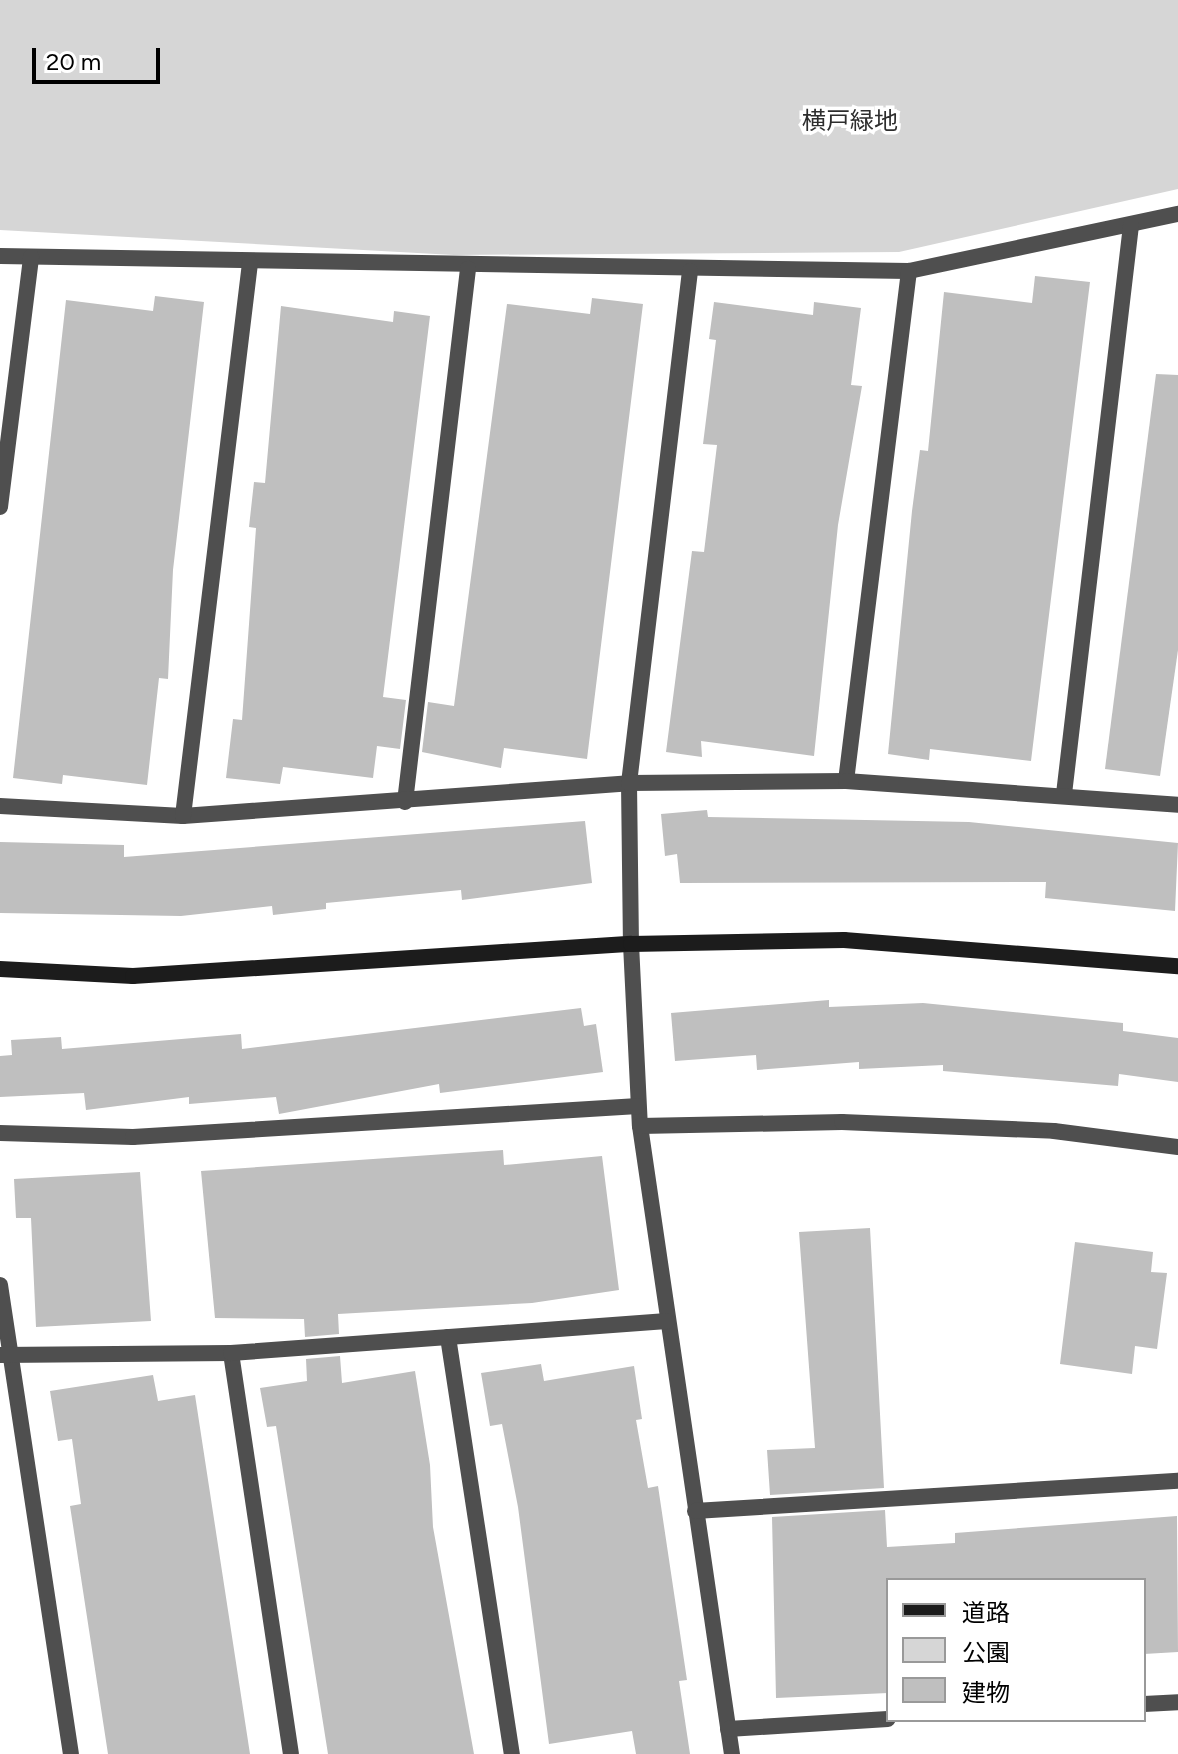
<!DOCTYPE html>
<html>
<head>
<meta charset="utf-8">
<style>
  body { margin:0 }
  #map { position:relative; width:1178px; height:1754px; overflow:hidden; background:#fff; font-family:Figtree,"Noto Sans JP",sans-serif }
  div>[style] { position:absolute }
  .green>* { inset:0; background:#d6d6d6 }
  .building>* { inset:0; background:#bfbfbf }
  .street>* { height:16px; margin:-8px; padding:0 8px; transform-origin:8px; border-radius:8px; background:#4f4f4f }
  .secondary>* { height:16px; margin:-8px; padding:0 8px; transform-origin:8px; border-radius:8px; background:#1c1c1c }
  span { translate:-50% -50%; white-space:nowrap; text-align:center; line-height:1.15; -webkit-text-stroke:7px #fff; paint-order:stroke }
  .park-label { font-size:24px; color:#2d2d2d }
  .legend { position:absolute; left:886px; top:1578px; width:260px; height:144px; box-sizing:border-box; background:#fff; border:2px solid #999; margin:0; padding:10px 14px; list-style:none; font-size:24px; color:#000 }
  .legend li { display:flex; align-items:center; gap:16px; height:40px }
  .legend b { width:40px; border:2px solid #999 }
  .scale { position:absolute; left:32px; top:48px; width:128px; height:36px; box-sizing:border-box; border:4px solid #000; border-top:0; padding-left:10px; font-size:24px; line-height:28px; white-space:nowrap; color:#000; -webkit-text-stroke:6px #fff; paint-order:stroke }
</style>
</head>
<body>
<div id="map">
  <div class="green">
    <i style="clip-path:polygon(0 0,1178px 0,1178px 189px,899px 252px,454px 255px,0 230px)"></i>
  </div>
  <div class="building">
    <i style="clip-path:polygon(1035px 276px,1090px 282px,1031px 761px,930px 749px,929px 760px,888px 754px,912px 511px,920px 450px,928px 451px,944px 292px,1032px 303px)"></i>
    <i style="clip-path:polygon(155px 296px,204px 302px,173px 570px,168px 679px,159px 678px,147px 785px,63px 775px,62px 784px,13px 778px,66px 300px,153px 311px)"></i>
    <i style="clip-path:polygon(592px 298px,643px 304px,587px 759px,504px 748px,501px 768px,422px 752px,428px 702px,454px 706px,507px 304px,590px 314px)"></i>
    <i style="clip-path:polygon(714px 302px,813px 315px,814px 302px,861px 308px,851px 385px,862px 386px,838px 525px,814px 756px,701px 741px,702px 757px,666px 752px,692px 551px,704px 552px,717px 445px,703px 444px,716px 340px,709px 339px)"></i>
    <i style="clip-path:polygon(281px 306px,393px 322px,394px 311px,430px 316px,383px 697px,406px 700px,400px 749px,377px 746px,373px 778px,283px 767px,280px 784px,226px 778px,233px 719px,242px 720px,256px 528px,249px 527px,254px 482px,265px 483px)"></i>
    <i style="clip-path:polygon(1156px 374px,1178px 375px,1178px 650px,1160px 776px,1105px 769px)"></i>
    <i style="clip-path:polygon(707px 810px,708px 817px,969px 822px,1178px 843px,1175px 911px,1045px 898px,1046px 882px,680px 883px,677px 854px,665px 856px,661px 814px)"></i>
    <i style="clip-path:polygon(585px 821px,592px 883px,462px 900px,461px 890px,326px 903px,326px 909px,273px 915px,272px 906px,181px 916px,0 913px,0 842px,124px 845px,124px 857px)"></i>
    <i style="clip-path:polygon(829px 1000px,829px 1007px,923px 1003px,1123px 1023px,1123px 1031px,1178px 1038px,1178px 1082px,1119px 1074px,1118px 1086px,943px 1071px,943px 1065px,859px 1069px,859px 1062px,757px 1070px,756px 1055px,675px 1061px,671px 1013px)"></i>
    <i style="clip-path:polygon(581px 1008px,584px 1026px,596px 1024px,603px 1072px,440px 1093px,439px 1084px,279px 1114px,276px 1097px,189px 1104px,189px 1097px,86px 1110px,84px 1093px,0 1097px,0 1056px,12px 1055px,11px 1040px,61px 1037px,62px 1049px,241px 1034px,242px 1049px)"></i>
    <i style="clip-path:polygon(503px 1150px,504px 1165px,602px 1156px,619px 1290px,532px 1303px,338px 1314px,339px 1334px,305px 1337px,304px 1319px,215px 1318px,201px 1171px)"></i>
    <i style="clip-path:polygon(140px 1172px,151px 1321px,36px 1327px,31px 1218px,16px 1218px,14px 1179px)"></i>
    <i style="clip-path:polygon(870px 1228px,884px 1488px,770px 1495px,767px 1450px,815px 1448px,799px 1232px)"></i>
    <i style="clip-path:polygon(1075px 1242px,1153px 1252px,1151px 1272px,1167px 1273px,1157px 1349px,1135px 1346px,1132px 1374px,1060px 1364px)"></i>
    <i style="clip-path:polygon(340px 1356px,342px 1383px,415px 1371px,430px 1465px,433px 1527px,474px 1754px,328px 1754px,276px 1426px,267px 1427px,260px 1388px,307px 1381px,306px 1359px)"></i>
    <i style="clip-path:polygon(541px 1364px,544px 1381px,634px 1366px,642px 1419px,636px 1420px,648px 1488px,658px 1486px,687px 1680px,679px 1681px,690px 1754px,636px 1754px,632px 1731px,549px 1744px,518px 1507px,502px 1424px,490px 1426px,481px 1373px)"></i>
    <i style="clip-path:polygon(153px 1375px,158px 1401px,195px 1395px,250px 1754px,108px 1754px,70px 1506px,81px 1504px,72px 1439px,58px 1441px,50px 1391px)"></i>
    <i style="clip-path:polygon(885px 1510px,887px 1547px,955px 1543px,955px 1533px,1177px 1516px,1178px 1652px,1144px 1654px,1144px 1580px,888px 1580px,888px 1693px,776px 1698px,772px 1517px)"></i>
  </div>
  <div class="street">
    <i style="left:0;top:256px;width:909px;rotate:0.95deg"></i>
    <i style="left:909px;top:271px;width:275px;rotate:-12deg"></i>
    <i style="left:690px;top:271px;width:516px;rotate:96.79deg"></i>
    <i style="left:629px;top:783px;width:161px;rotate:89.3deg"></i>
    <i style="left:631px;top:944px;width:182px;rotate:87.2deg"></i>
    <i style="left:640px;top:1126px;width:635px;rotate:81.67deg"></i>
    <i style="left:0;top:507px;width:252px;rotate:-82.9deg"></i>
    <i style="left:846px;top:781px;width:514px;rotate:-82.96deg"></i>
    <i style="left:1064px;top:794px;width:573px;rotate:-83.28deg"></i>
    <i style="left:405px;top:802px;width:537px;rotate:-83.26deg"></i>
    <i style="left:0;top:806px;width:183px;rotate:3.1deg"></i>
    <i style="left:183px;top:816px;width:447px;rotate:-4.2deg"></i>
    <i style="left:629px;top:783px;width:217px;rotate:-0.5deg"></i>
    <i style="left:846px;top:781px;width:333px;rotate:4.1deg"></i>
    <i style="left:183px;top:816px;width:557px;rotate:-83.09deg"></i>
    <i style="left:640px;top:1126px;width:202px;rotate:-1.1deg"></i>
    <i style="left:842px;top:1122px;width:212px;rotate:2.4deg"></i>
    <i style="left:1054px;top:1131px;width:125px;rotate:7.4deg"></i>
    <i style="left:0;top:1133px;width:133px;rotate:1.7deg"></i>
    <i style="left:133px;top:1137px;width:506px;rotate:-3.51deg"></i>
    <i style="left:0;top:1285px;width:474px;rotate:81.4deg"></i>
    <i style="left:448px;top:1337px;width:422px;rotate:81.3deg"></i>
    <i style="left:231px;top:1353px;width:405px;rotate:81.5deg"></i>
    <i style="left:0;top:1355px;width:231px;rotate:-0.5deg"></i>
    <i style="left:231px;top:1353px;width:437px;rotate:-4.2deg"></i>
    <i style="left:695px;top:1511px;width:484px;rotate:-3.6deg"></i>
    <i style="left:1144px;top:1704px;width:34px;rotate:-3deg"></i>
    <i style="left:728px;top:1729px;width:160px;rotate:-3.6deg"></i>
  </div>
  <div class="secondary">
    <i style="left:0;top:969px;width:133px;rotate:3deg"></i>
    <i style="left:133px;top:976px;width:499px;rotate:-3.7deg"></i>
    <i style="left:631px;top:944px;width:213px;rotate:-1.1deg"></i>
    <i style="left:844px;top:940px;width:335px;rotate:4.5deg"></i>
  </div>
  <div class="park-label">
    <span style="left:850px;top:121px">横戸緑地</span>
  </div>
  <ul class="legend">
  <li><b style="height:10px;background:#1c1c1c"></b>道路</li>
  <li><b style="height:22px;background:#d6d6d6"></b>公園</li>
  <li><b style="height:22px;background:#bfbfbf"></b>建物</li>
  </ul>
  <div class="scale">20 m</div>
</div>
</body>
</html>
